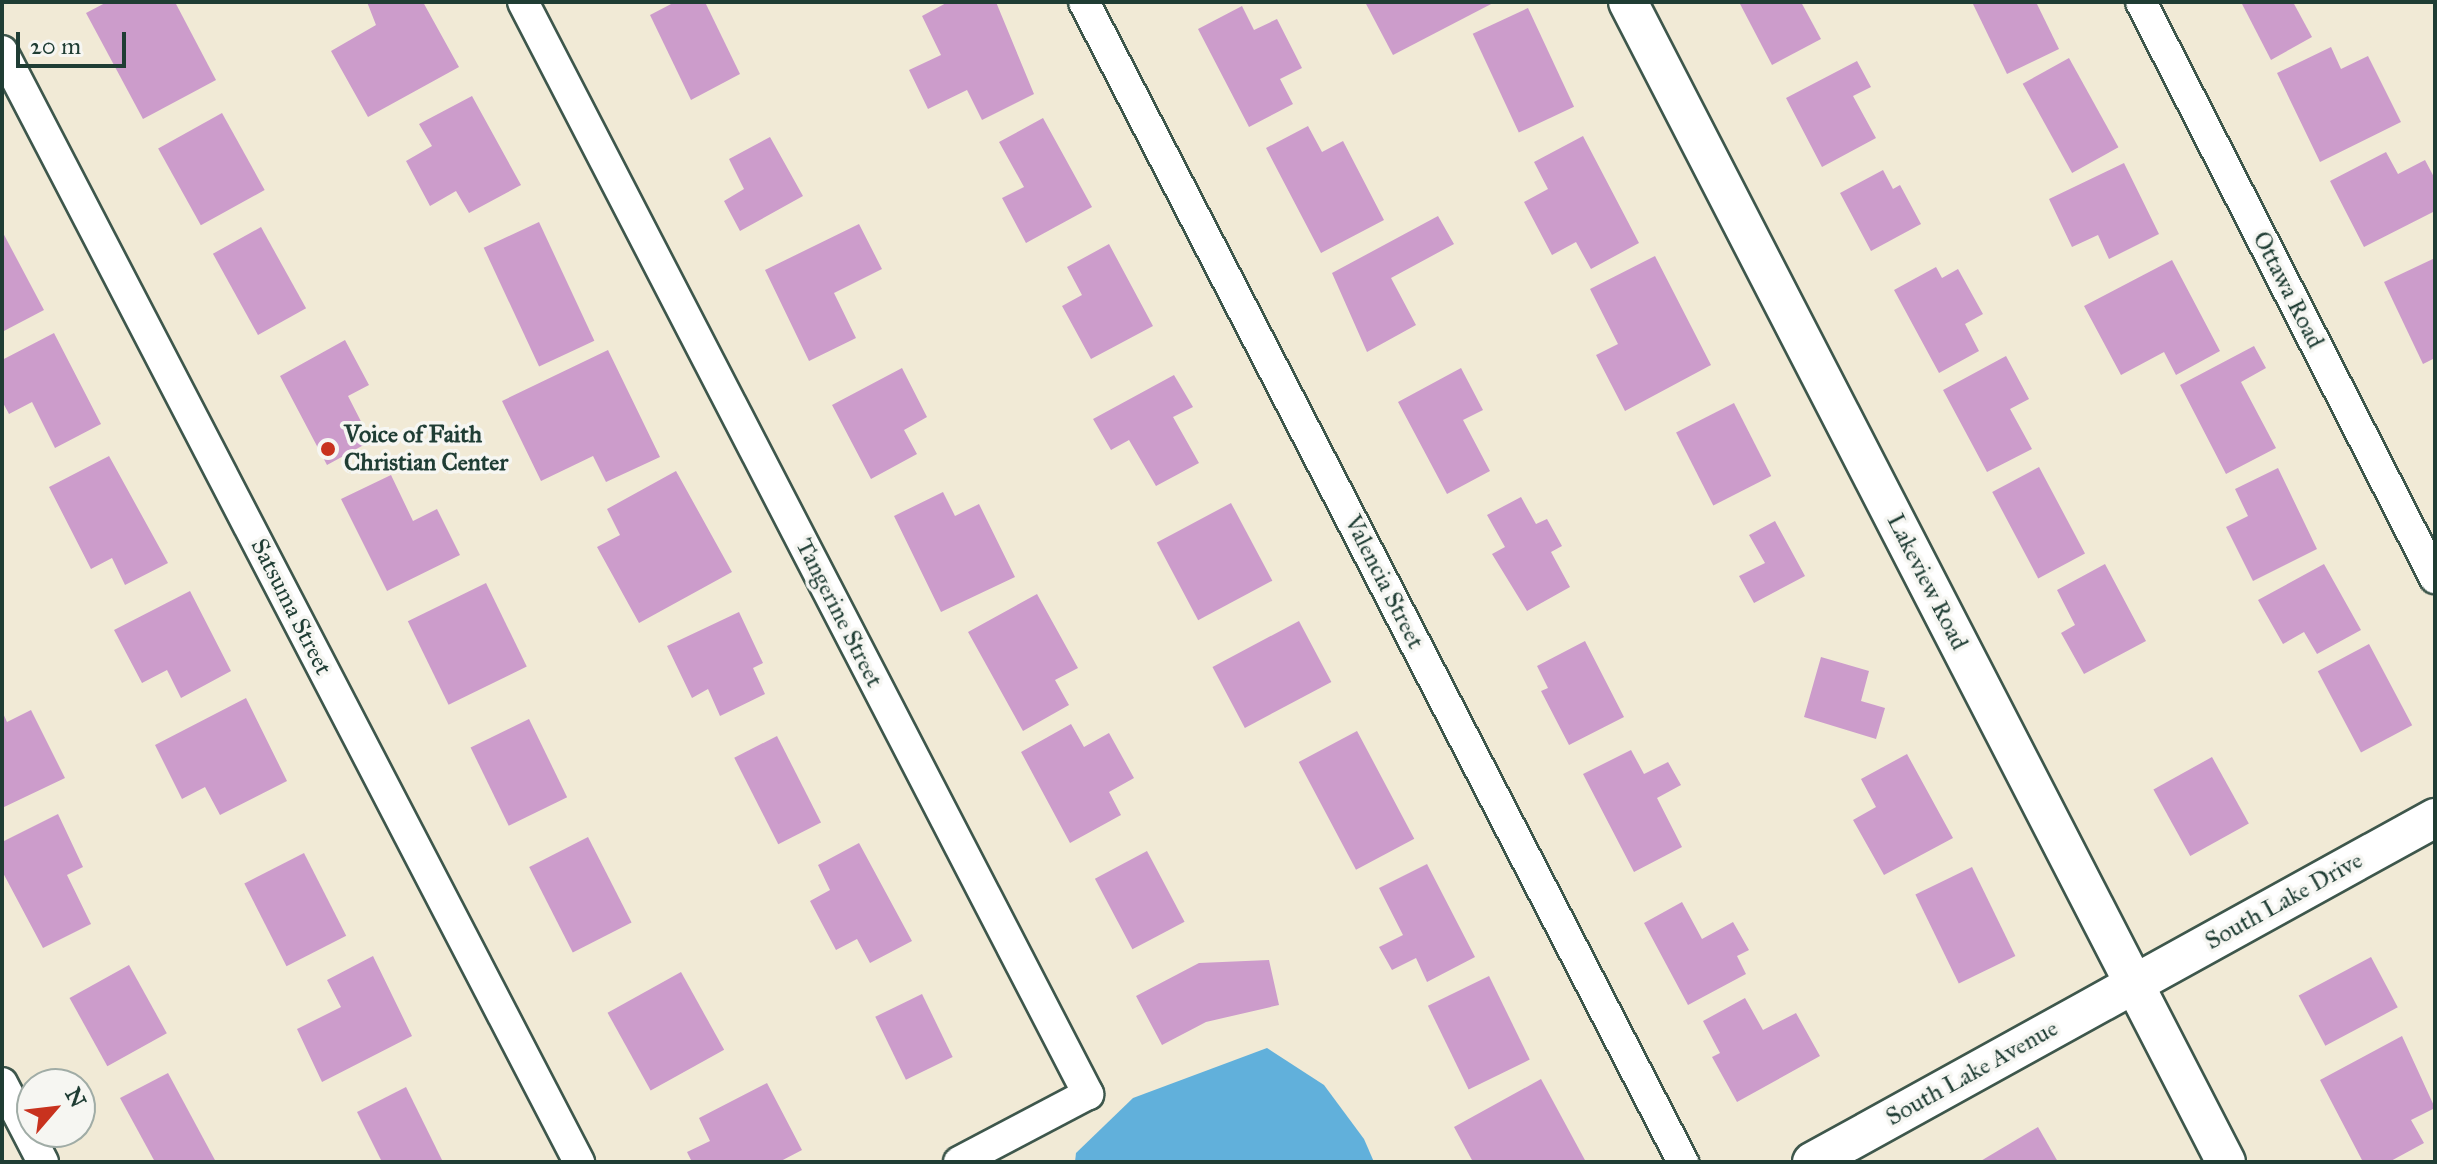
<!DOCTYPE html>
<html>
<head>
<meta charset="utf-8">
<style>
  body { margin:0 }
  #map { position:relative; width:2437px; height:1164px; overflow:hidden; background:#f1ead6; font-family:"IM FELL Great Primer",serif }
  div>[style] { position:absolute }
  .water>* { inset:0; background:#61b0db }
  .building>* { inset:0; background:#cc9ccb; transform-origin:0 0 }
  .roads { filter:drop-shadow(2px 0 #3e574c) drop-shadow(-2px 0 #3e574c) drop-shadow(0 2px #3e574c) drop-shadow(0 -2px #3e574c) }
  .minor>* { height:30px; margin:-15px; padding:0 15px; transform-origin:15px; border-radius:15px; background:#fff }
  .tertiary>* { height:38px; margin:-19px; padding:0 19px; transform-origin:19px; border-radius:19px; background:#fff }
  .dots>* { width:22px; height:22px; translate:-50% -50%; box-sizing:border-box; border:4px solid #f6f6f2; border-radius:50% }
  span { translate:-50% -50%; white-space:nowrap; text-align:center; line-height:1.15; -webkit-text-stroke:7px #f6f6f2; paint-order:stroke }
  .street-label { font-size:24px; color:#1f3d34 }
  .poi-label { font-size:24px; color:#1f3d34; font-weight:700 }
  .left { translate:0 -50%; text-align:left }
  .frame { position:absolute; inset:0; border:4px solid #1f3d34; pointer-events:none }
  .north { position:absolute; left:16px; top:1068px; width:80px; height:80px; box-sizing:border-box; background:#f6f6f2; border:2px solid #a0aca6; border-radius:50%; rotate:62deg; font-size:22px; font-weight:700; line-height:32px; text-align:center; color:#1f3d34 }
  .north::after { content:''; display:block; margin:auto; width:28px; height:36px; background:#c8321e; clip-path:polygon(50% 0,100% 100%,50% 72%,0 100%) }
  .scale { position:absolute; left:16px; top:32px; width:110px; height:36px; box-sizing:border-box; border:4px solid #1f3d34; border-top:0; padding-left:10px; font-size:24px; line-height:28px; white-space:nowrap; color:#1f3d34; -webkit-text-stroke:6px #f6f6f2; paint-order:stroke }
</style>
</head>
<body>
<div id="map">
  <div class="water">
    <i style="clip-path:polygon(1267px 1048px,1324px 1085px,1364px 1139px,1374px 1162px,1075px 1162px,1076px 1153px,1133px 1098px)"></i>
  </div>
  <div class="building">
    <i style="clip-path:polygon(107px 2px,175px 2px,216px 80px,143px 119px,86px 13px)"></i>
    <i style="clip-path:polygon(367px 2px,423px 2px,459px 67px,368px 117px,331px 51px,376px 25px)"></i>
    <i style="clip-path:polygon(675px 2px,705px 2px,740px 74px,691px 100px,650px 15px)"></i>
    <i style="clip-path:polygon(948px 2px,996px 2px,1034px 94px,982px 120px,967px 90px,928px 109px,909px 70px,941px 55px,922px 16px)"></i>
    <i style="clip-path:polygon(1365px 2px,1495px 2px,1393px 55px)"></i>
    <i style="clip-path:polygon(1739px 2px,1801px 2px,1821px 39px,1772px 65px)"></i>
    <i style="clip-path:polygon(1972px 2px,2036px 2px,2059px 49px,2007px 74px)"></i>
    <i style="clip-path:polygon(2241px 2px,2293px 2px,2312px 37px,2271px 60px)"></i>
    <i style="clip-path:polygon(1242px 6px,1254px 30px,1277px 19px,1302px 68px,1280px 79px,1293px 104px,1249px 127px,1198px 29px)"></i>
    <i style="left:1528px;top:8px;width:109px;height:61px;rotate:65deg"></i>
    <i style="clip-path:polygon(2331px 47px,2341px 69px,2368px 56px,2401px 122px,2320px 162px,2277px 73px)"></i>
    <i style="left:2069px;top:58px;width:102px;height:53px;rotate:61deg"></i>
    <i style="clip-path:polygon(1857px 61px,1871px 87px,1853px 96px,1876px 138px,1822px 167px,1786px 98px)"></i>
    <i style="clip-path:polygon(472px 96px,521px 185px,469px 213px,456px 191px,430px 206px,406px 161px,432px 146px,419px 124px)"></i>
    <i style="left:222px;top:113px;width:88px;height:73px;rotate:61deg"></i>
    <i style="clip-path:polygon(1043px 118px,1092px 207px,1026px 243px,1002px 198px,1024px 187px,999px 142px)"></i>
    <i style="clip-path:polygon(1308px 126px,1322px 152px,1343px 141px,1384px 220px,1321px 253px,1266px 148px)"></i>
    <i style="clip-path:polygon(1583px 136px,1639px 243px,1591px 269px,1576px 242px,1552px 255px,1524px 202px,1548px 189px,1534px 162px)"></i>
    <i style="clip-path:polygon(770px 137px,803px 196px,740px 231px,724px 201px,744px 189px,729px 159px)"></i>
    <i style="clip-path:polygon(2386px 152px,2398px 174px,2425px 160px,2435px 179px,2435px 211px,2364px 247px,2330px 181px)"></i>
    <i style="clip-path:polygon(2124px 163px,2159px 234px,2109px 259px,2098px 235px,2072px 247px,2049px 199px)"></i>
    <i style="clip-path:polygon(1883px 170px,1893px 189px,1900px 185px,1921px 224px,1871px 251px,1840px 193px)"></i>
    <i style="clip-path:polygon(1438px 216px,1454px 244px,1391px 278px,1416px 325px,1367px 352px,1332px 273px)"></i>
    <i style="left:539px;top:222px;width:131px;height:61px;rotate:65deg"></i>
    <i style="clip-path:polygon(859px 224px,882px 269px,834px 293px,856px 338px,809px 361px,765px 270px)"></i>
    <i style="left:261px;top:227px;width:93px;height:55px;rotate:61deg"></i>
    <i style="clip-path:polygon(2px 231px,44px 310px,2px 332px)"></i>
    <i style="clip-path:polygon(1109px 244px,1153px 326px,1091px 359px,1062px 306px,1082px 295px,1067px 267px)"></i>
    <i style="clip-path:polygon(1655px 256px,1711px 365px,1625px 411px,1596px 355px,1618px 344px,1590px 289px)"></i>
    <i style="clip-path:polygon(2435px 258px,2435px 358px,2423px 364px,2384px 282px)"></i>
    <i style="clip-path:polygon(2172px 260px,2220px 351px,2176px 375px,2164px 352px,2121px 375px,2084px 306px)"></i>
    <i style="clip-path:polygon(1936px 267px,1942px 278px,1958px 269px,1983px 314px,1965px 324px,1979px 351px,1939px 373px,1894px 290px)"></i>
    <i style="clip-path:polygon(54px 333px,101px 424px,55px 448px,32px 402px,9px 414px,2px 401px,2px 360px)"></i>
    <i style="clip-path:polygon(345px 340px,369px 385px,348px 396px,371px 441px,327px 465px,280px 376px)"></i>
    <i style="clip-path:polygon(2254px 346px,2266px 368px,2241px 382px,2276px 448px,2226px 474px,2180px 385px)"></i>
    <i style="clip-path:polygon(608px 350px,660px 457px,606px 482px,593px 456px,541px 481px,502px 401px)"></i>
    <i style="clip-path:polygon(2006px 356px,2029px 399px,2010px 409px,2032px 449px,1987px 472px,1943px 390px)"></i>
    <i style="clip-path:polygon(902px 368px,927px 417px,904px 430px,917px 454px,871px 479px,832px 405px)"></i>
    <i style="clip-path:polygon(1461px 368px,1483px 410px,1463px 420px,1490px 471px,1447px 494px,1398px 402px)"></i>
    <i style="clip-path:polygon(1174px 375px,1193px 407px,1173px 417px,1199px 463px,1156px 486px,1129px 440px,1111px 450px,1093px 419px)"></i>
    <i style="left:1734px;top:403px;width:82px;height:65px;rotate:63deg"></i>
    <i style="clip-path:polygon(109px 456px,168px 563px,125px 585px,112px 558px,91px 569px,49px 487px)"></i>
    <i style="left:2039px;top:467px;width:98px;height:53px;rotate:62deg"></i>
    <i style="clip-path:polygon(2278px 468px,2317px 549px,2253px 581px,2226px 527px,2248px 516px,2235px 489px)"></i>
    <i style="clip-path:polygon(676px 471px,732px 572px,639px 623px,597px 547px,620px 535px,607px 509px)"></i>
    <i style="clip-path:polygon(391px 475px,413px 521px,437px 509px,460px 555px,387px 591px,341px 499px)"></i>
    <i style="clip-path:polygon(943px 492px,955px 516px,979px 504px,1015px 577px,941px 612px,894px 516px)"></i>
    <i style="clip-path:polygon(1521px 497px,1536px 524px,1547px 519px,1562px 546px,1551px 552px,1570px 587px,1527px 611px,1492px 554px,1505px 547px,1487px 515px)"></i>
    <i style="left:1231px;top:503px;width:88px;height:84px;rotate:62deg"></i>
    <i style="clip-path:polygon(1775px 521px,1805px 576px,1754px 603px,1739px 576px,1765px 563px,1749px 535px)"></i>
    <i style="clip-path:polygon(2105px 564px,2146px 641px,2084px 674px,2061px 633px,2075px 625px,2057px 590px)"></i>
    <i style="clip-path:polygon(2324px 564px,2361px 630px,2317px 654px,2304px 632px,2283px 644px,2258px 600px)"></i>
    <i style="left:486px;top:583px;width:93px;height:87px;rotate:64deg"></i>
    <i style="clip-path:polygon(190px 591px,231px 671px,181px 698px,167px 670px,142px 683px,114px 630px)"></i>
    <i style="clip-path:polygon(1037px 594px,1078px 668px,1055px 680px,1069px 705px,1023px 731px,968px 632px)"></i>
    <i style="clip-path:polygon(739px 612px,763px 663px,753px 668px,765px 694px,720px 716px,708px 689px,692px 698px,667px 646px)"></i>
    <i style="left:1299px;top:621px;width:69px;height:98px;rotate:62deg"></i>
    <i style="clip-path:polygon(1585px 641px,1624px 717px,1569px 745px,1541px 691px,1548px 688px,1537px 666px)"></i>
    <i style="left:2369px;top:644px;width:92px;height:58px;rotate:62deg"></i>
    <i style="clip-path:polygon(1821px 657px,1869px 671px,1861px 701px,1885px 708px,1876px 739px,1804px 717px)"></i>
    <i style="clip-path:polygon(246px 698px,287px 781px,220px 815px,205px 787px,182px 799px,155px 745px)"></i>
    <i style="clip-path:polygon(31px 710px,65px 778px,2px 808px,2px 711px,7px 722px)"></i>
    <i style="left:529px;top:719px;width:87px;height:65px;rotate:64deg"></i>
    <i style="clip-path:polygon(1071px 724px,1084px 747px,1109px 733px,1134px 778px,1109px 792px,1121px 815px,1070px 843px,1021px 752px)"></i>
    <i style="left:1357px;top:731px;width:122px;height:66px;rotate:62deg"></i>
    <i style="left:777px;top:736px;width:97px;height:48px;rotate:63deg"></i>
    <i style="clip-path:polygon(1631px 750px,1644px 774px,1668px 762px,1681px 785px,1657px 798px,1682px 847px,1634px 872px,1583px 774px)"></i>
    <i style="clip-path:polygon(1907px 754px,1953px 838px,1884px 875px,1853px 820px,1876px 807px,1861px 779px)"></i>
    <i style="left:2212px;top:757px;width:76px;height:67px;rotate:61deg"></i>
    <i style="clip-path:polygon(58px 814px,83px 867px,67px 875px,91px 924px,43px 948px,2px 871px,2px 842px)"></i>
    <i style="left:588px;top:837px;width:96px;height:66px;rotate:63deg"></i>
    <i style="clip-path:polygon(859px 843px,912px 941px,870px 963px,857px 939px,836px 950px,810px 901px,830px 890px,818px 865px)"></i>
    <i style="left:1147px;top:851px;width:80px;height:59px;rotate:62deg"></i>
    <i style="left:304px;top:853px;width:93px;height:67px;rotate:63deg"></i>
    <i style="clip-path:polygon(1427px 864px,1475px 957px,1427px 982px,1416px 958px,1392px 970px,1379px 947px,1403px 935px,1379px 888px)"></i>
    <i style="left:1972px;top:867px;width:99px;height:63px;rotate:64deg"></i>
    <i style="clip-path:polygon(1682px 902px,1702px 939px,1733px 922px,1749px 950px,1737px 956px,1746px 974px,1688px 1005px,1644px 923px)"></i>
    <i style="clip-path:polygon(373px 956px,412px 1036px,322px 1082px,297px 1029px,341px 1007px,327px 980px)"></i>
    <i style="left:2371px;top:957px;width:57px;height:82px;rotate:62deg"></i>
    <i style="clip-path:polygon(1269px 960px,1279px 1005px,1206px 1022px,1162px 1045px,1136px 996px,1199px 963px)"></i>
    <i style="left:129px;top:965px;width:78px;height:68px;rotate:61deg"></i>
    <i style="left:681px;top:972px;width:89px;height:84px;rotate:61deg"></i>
    <i style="left:1489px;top:976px;width:93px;height:68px;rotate:64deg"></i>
    <i style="left:922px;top:994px;width:70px;height:52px;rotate:64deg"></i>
    <i style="clip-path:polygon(1745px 998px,1763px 1030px,1796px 1013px,1820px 1056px,1737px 1102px,1712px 1057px,1720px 1053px,1703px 1021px)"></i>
    <i style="clip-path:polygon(2402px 1036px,2435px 1108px,2411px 1120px,2424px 1143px,2389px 1162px,2363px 1162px,2320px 1080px)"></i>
    <i style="clip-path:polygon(168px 1073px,216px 1162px,155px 1162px,120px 1098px)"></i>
    <i style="clip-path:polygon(1541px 1079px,1586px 1162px,1473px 1162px,1454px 1127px)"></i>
    <i style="clip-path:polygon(767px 1083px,802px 1150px,779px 1162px,692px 1162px,687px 1152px,710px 1141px,699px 1118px)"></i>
    <i style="clip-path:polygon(406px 1087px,443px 1162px,382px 1162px,357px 1112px)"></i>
    <i style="clip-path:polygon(2038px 1127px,2058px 1162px,1979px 1162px)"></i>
  </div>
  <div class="roads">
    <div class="minor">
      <i style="left:523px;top:2px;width:1230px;rotate:62.64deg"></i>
      <i style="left:1088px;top:1094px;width:146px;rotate:152.2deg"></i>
      <i style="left:1084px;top:2px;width:1306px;rotate:62.69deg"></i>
      <i style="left:2141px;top:2px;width:647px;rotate:62.96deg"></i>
      <i style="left:2px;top:51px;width:1252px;rotate:62.55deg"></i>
      <i style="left:2px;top:1083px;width:89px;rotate:62.6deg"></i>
    </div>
    <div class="tertiary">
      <i style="left:1628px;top:2px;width:1305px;rotate:62.73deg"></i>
      <i style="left:1812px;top:1162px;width:712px;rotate:-28.91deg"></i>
    </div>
  </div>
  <div class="dots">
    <i style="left:328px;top:449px;background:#c8321e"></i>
  </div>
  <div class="street-label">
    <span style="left:2288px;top:290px;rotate:63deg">Ottawa Road</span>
    <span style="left:1384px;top:582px;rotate:63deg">Valencia Street</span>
    <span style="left:1927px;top:582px;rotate:63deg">Lakeview Road</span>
    <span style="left:291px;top:607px;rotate:63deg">Satsuma Street</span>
    <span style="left:839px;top:613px;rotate:63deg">Tangerine Street</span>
    <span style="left:2284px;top:901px;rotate:-29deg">South Lake Drive</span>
    <span style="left:1972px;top:1073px;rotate:-29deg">South Lake Avenue</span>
  </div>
  <div class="poi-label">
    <span class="left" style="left:344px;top:449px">Voice of Faith<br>Christian Center</span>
  </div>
  <div class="frame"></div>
  <div class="north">N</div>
  <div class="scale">20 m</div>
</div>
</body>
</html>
